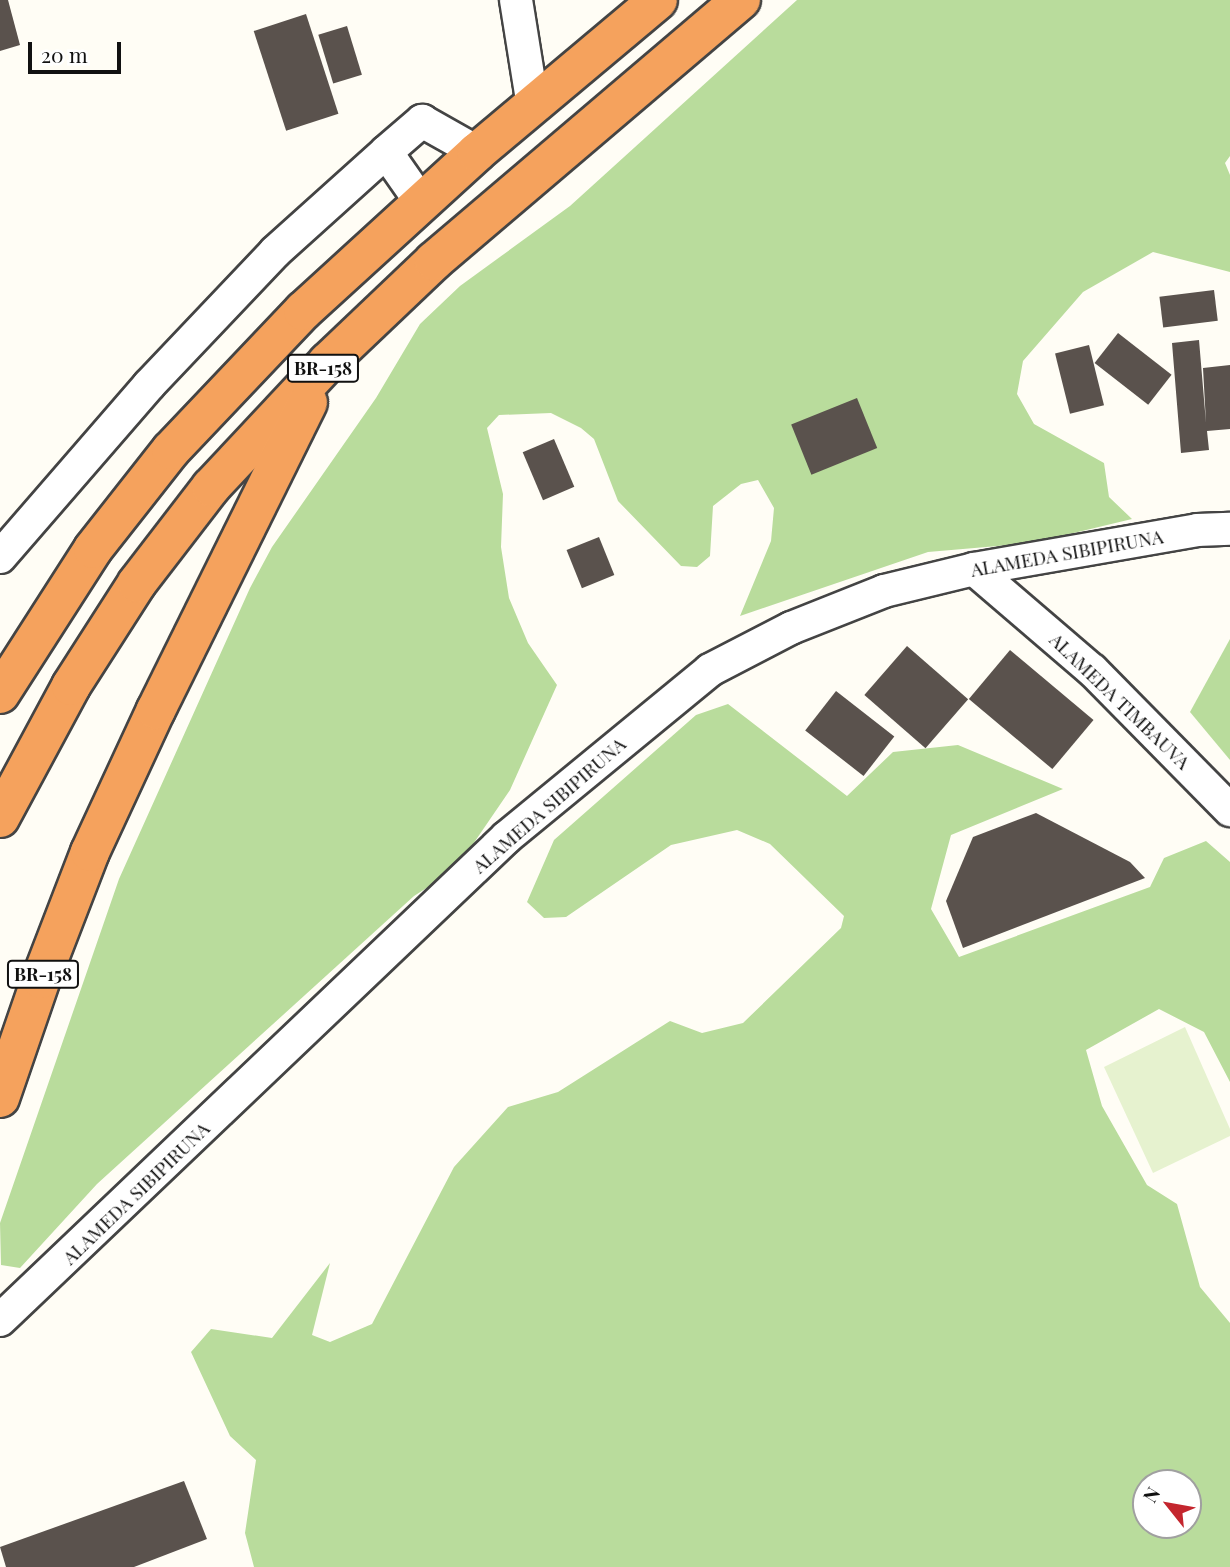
<!DOCTYPE html>
<html>
<head>
<meta charset="utf-8">
<style>
  body { margin:0 }
  #map { position:relative; width:1230px; height:1567px; overflow:hidden; background:#fffdf5; font-family:"Playfair Display",serif }
  div>[style] { position:absolute }
  .forest>* { inset:0; background:#b9dc9c }
  .pitch>* { inset:0; background:#e6f2cf }
  .building>* { inset:0; background:#5a524d; transform-origin:0 0 }
  .roads { filter:drop-shadow(2px 0 #444) drop-shadow(-2px 0 #444) drop-shadow(0 2px #444) drop-shadow(0 -2px #444) }
  .street>* { height:32px; margin:-16px; padding:0 16px; transform-origin:16px; border-radius:16px; background:#fff }
  .highway>* { height:38px; margin:-19px; padding:0 19px; transform-origin:19px; border-radius:19px; background:#f5a25d }
  span { translate:-50% -50%; white-space:nowrap; text-align:center; line-height:1.15; -webkit-text-stroke:7px #fff; paint-order:stroke }
  .shield-label span { padding:2px 5px; background:#fff; border:2px solid; border-radius:5px; -webkit-text-stroke-width:0 }
  .shield-label { font-size:18px; color:#111; font-weight:700 }
  .street-label { font-size:19px; color:#111 }
  .north { position:absolute; left:1132px; top:1469px; width:70px; height:70px; box-sizing:border-box; background:#fff; border:2px solid #a0a0a0; border-radius:50%; rotate:301deg; font-size:19px; font-weight:700; line-height:28px; text-align:center; color:#111 }
  .north::after { content:''; display:block; margin:auto; width:24px; height:32px; background:#c4262e; clip-path:polygon(50% 0,100% 100%,50% 72%,0 100%) }
  .scale { position:absolute; left:28px; top:42px; width:93px; height:32px; box-sizing:border-box; border:4px solid #111; border-top:0; padding-left:9px; font-size:21px; line-height:24px; white-space:nowrap; color:#111; -webkit-text-stroke:5px #fff; paint-order:stroke }
</style>
</head>
<body>
<div id="map">
  <div class="forest">
    <i style="clip-path:polygon(797px 0,1230px 0,1230px 156px,1225px 163px,1230px 175px,1230px 272px,1153px 252px,1083px 292px,1023px 361px,1017px 394px,1034px 424px,1104px 463px,1109px 497px,1132px 519px,1032px 543px,928px 552px,740px 616px,771px 541px,774px 508px,758px 480px,741px 484px,713px 506px,710px 556px,697px 567px,681px 566px,618px 501px,594px 439px,581px 428px,551px 413px,499px 415px,487px 428px,503px 494px,501px 547px,509px 598px,528px 643px,557px 685px,510px 790px,456px 869px,414px 896px,97px 1184px,20px 1268px,1px 1265px,0 1223px,119px 879px,250px 588px,272px 547px,376px 398px,420px 324px,460px 286px,570px 206px)"></i>
    <i style="clip-path:polygon(1230px 639px,1230px 760px,1190px 712px)"></i>
    <i style="clip-path:polygon(evenodd,728px 704px,847px 796px,893px 752px,958px 745px,1063px 789px,951px 835px,931px 909px,959px 957px,1150px 887px,1164px 858px,1206px 841px,1230px 862px,1230px 1082px,1204px 1032px,1159px 1009px,1086px 1050px,1102px 1106px,1147px 1185px,1177px 1204px,1200px 1287px,1230px 1323px,1230px 1567px,254px 1567px,245px 1533px,256px 1460px,230px 1436px,191px 1352px,211px 1329px,272px 1338px,330px 1263px,312px 1335px,330px 1342px,372px 1324px,454px 1167px,508px 1107px,558px 1092px,670px 1021px,702px 1033px,743px 1023px,841px 928px,844px 916px,770px 844px,737px 830px,671px 845px,566px 917px,544px 918px,527px 902px,554px 840px,696px 715px,728px 704px,1146px 1483px,1188px 1483px,1188px 1525px,1146px 1525px,1146px 1483px)"></i>
  </div>
  <div class="pitch">
    <i style="clip-path:polygon(1185px 1027px,1230px 1129px,1230px 1136px,1153px 1173px,1104px 1067px)"></i>
  </div>
  <div class="building">
    <i style="clip-path:polygon(0 0,8px 0,20px 45px,0 51px)"></i>
    <i style="left:306px;top:14px;width:105px;height:55px;rotate:72deg"></i>
    <i style="left:347px;top:26px;width:51px;height:30px;rotate:73deg"></i>
    <i style="left:1214px;top:290px;width:31px;height:55px;rotate:83deg"></i>
    <i style="left:1118px;top:333px;width:68px;height:38px;rotate:38deg"></i>
    <i style="clip-path:polygon(1199px 340px,1206px 423px,1203px 368px,1230px 365px,1230px 429px,1207px 431px,1209px 450px,1181px 453px,1172px 343px)"></i>
    <i style="left:1089px;top:345px;width:62px;height:35px;rotate:76deg"></i>
    <i style="left:857px;top:398px;width:54px;height:71px;rotate:68deg"></i>
    <i style="left:554px;top:439px;width:52px;height:34px;rotate:67deg"></i>
    <i style="left:599px;top:537px;width:41px;height:35px;rotate:68deg"></i>
    <i style="left:907px;top:646px;width:81px;height:65px;rotate:41deg"></i>
    <i style="left:1010px;top:650px;width:109px;height:64px;rotate:40deg"></i>
    <i style="left:836px;top:691px;width:74px;height:50px;rotate:38deg"></i>
    <i style="clip-path:polygon(1036px 813px,1130px 862px,1145px 878px,963px 948px,946px 901px,973px 837px)"></i>
    <i style="clip-path:polygon(184px 1481px,207px 1539px,134px 1567px,6px 1567px,0 1547px)"></i>
  </div>
  <div class="roads">
    <div class="street">
      <i style="left:516px;top:0;width:107px;rotate:80.9deg"></i>
      <i style="left:421px;top:202px;width:61px;rotate:-125deg"></i>
      <i style="left:386px;top:152px;width:48px;rotate:-40.7deg"></i>
      <i style="left:422px;top:121px;width:63px;rotate:29.4deg"></i>
      <i style="left:0;top:557px;width:228px;rotate:-49.1deg"></i>
      <i style="left:149px;top:385px;width:183px;rotate:-46.5deg"></i>
      <i style="left:275px;top:252px;width:149px;rotate:-42deg"></i>
      <i style="left:974px;top:569px;width:155px;rotate:40.6deg"></i>
      <i style="left:1092px;top:670px;width:197px;rotate:45.4deg"></i>
      <i style="left:0;top:1320px;width:700px;rotate:-43.61deg"></i>
      <i style="left:507px;top:837px;width:263px;rotate:-39.4deg"></i>
      <i style="left:710px;top:670px;width:91px;rotate:-27.4deg"></i>
      <i style="left:791px;top:628px;width:100px;rotate:-21.7deg"></i>
      <i style="left:884px;top:591px;width:93px;rotate:-13.7deg"></i>
      <i style="left:974px;top:569px;width:226px;rotate:-9.9deg"></i>
      <i style="left:1197px;top:530px;width:33px;rotate:-2deg"></i>
    </div>
    <div class="highway">
      <i style="left:0;top:694px;width:172px;rotate:-57.3deg"></i>
      <i style="left:93px;top:549px;width:126px;rotate:-51.8deg"></i>
      <i style="left:171px;top:450px;width:192px;rotate:-46.5deg"></i>
      <i style="left:303px;top:311px;width:236px;rotate:-42.4deg"></i>
      <i style="left:477px;top:152px;width:236px;rotate:-40deg"></i>
      <i style="left:0;top:818px;width:150px;rotate:-61.7deg"></i>
      <i style="left:71px;top:686px;width:122px;rotate:-57.3deg"></i>
      <i style="left:137px;top:583px;width:121px;rotate:-52.4deg"></i>
      <i style="left:211px;top:487px;width:171px;rotate:-46.9deg"></i>
      <i style="left:328px;top:362px;width:146px;rotate:-43.6deg"></i>
      <i style="left:434px;top:261px;width:403px;rotate:-40.4deg"></i>
      <i style="left:0;top:1098px;width:126px;rotate:-71deg"></i>
      <i style="left:41px;top:979px;width:136px;rotate:-68.9deg"></i>
      <i style="left:90px;top:852px;width:157px;rotate:-65.1deg"></i>
      <i style="left:156px;top:710px;width:343px;rotate:-63.7deg"></i>
    </div>
  </div>
  <div class="shield-label">
    <span style="left:323px;top:368px">BR-158</span>
    <span style="left:43px;top:974px">BR-158</span>
  </div>
  <div class="street-label">
    <span style="left:1067px;top:553px;rotate:-10deg">ALAMEDA SIBIPIRUNA</span>
    <span style="left:1120px;top:701px;rotate:44deg">ALAMEDA TIMBAUVA</span>
    <span style="left:549px;top:805px;rotate:-41deg">ALAMEDA SIBIPIRUNA</span>
    <span style="left:136px;top:1193px;rotate:-44deg">ALAMEDA SIBIPIRUNA</span>
  </div>
  <div class="north">N</div>
  <div class="scale">20 m</div>
</div>
</body>
</html>
